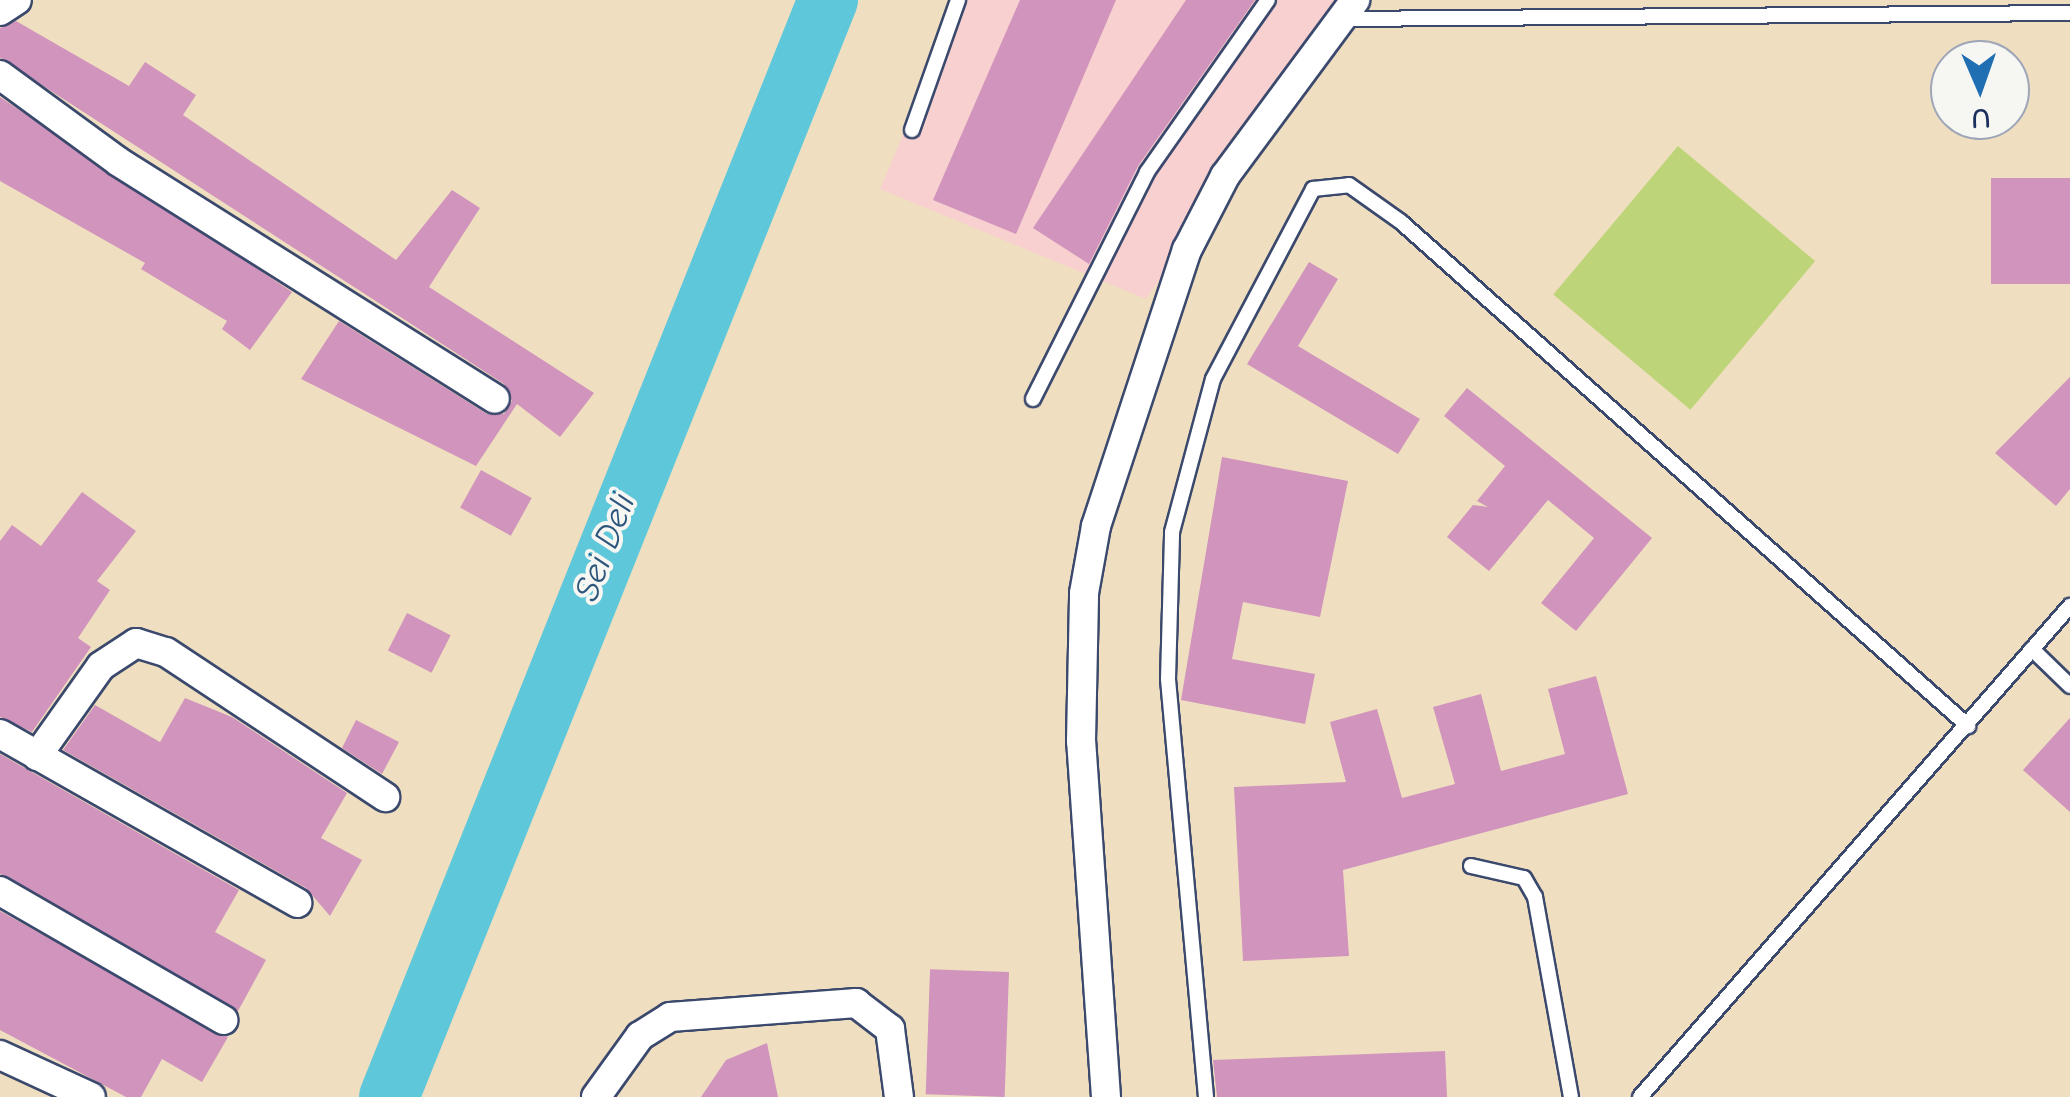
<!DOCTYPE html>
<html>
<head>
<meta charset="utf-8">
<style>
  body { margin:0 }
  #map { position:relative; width:2070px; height:1097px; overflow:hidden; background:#efdfc0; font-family:"Comic Neue",sans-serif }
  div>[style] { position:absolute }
  .built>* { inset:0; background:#f7d0cf }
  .green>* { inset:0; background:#bdd478; transform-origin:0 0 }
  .river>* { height:60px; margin:-30px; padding:0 30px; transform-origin:30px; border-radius:30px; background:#5ec7d9 }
  .building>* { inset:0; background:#d194bc; transform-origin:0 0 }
  .roads { filter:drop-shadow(2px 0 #3b496d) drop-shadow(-2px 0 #3b496d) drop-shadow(0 2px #3b496d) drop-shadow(0 -2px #3b496d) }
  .lane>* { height:14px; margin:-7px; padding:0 7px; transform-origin:7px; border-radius:7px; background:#fff }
  .street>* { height:28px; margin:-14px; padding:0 14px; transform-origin:14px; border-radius:14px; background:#fff }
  span { translate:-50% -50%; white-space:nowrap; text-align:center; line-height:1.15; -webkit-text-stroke:8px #f6f6f2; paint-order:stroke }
  .water-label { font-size:35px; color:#2c557d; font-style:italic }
  .north { position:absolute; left:1930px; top:40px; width:100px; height:100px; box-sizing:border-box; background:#f6f6f2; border:2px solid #9ea6b7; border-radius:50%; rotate:178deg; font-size:28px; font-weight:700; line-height:40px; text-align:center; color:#1b2f5e }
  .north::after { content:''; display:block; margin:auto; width:35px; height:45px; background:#1f6fb2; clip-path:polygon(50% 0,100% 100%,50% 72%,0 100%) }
</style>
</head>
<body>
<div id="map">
  <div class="built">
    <i style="clip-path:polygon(961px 0,1350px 0,1146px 299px,880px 189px)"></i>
  </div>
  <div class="green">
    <i style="left:1678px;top:146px;width:179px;height:194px;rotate:40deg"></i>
  </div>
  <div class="river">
    <i style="left:389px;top:1097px;width:1182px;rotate:-68.19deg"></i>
  </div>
  <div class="building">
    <i style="clip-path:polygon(1020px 0,1116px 0,1016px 234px,933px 200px)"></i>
    <i style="clip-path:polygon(1186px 0,1255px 0,1138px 166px,1089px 264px,1033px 228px)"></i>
    <i style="clip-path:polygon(16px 21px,129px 86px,145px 62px,196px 95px,183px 115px,396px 260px,452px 190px,480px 208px,429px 287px,594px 393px,560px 437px,517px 404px,476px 466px,301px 379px,339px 321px,487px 414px,504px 414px,512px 401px,504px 384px,0 58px,0 28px)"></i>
    <i style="clip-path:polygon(0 97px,292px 292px,250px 350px,222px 329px,227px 321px,141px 269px,145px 263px,0 181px)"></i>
    <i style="left:2070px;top:178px;width:106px;height:79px;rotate:90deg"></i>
    <i style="clip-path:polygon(1309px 262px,1338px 279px,1298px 346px,1420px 419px,1398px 454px,1247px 364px)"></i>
    <i style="clip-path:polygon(2070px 377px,2070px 489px,2056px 506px,1995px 453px)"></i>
    <i style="clip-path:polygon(1467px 388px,1652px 538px,1576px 631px,1541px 603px,1594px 538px,1548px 500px,1489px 571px,1447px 537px,1473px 505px,1488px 507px,1477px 501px,1505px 466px,1444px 416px)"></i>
    <i style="clip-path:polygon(1222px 457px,1348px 481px,1320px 617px,1243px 602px,1232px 659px,1315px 674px,1305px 724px,1181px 700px)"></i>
    <i style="left:481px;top:470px;width:58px;height:43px;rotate:29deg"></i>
    <i style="clip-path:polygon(82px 492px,136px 531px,97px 581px,110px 590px,78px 638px,91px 647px,32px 732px,0 717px,0 541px,12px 525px,41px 546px)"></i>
    <i style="left:407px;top:613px;width:49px;height:42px;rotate:27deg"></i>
    <i style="clip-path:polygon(1596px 676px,1628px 794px,1343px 870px,1349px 956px,1243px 961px,1234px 787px,1346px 782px,1330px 722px,1377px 709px,1402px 798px,1455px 784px,1433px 707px,1481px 694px,1501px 771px,1565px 754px,1548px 689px)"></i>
    <i style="clip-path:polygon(185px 698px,232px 717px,347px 793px,321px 838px,362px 860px,330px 916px,306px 888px,63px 750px,95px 705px,160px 742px)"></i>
    <i style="clip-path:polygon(2070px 718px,2070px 812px,2023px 770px)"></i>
    <i style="clip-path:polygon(356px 720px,399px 742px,382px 774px,342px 748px)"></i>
    <i style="clip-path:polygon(0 754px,239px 890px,215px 932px,266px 960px,238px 1011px,0 874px)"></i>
    <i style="clip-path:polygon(0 911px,228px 1037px,202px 1082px,162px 1059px,141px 1097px,126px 1097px,0 1030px)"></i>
    <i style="left:1009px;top:972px;width:125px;height:79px;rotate:92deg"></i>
    <i style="clip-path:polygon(767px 1043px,778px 1097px,701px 1097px,726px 1060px)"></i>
    <i style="clip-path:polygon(1445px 1051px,1447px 1097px,1217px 1097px,1213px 1060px)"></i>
  </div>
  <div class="roads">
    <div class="lane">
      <i style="left:1341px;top:19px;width:729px;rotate:-0.47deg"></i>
      <i style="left:912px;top:130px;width:138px;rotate:-70.5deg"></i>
      <i style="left:1033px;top:399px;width:254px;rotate:-63.3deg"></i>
      <i style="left:1147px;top:172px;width:210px;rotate:-54.9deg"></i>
      <i style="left:2032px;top:649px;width:53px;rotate:44.2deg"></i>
      <i style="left:1471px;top:866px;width:54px;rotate:12.8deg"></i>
      <i style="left:1524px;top:878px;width:22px;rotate:60deg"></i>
      <i style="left:1535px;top:897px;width:203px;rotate:79.8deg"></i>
      <i style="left:1206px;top:1097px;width:420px;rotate:-95.2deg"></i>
      <i style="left:1168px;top:679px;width:147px;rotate:-88.4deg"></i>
      <i style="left:1172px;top:532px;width:158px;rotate:-75deg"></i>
      <i style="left:1213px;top:379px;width:215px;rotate:-62.2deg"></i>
      <i style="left:1313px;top:189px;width:36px;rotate:-6deg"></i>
      <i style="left:1349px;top:185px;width:64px;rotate:35.4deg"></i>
      <i style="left:1401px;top:222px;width:759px;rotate:41.63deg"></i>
      <i style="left:1640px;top:1097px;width:653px;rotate:-48.79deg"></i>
    </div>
    <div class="street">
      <i style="left:0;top:11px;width:20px;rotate:-33deg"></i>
      <i style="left:0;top:75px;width:147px;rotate:36.2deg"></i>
      <i style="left:119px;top:162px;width:444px;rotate:32.2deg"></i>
      <i style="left:0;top:734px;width:342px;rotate:29.6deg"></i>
      <i style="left:37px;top:756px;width:110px;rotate:-54.6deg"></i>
      <i style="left:101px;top:666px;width:42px;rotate:-33.3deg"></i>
      <i style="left:136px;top:643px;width:31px;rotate:17deg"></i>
      <i style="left:166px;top:652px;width:263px;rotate:33.5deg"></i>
      <i style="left:0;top:891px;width:258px;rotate:30deg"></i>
      <i style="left:0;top:1055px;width:100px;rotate:24.8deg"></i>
      <i style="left:596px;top:1097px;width:75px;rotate:-54.2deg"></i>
      <i style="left:640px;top:1036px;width:36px;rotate:-32deg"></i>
      <i style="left:670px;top:1017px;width:187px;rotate:-4.3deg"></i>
      <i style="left:856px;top:1003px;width:43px;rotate:37.4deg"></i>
      <i style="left:890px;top:1029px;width:69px;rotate:82.5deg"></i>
      <i style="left:1106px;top:1097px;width:357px;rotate:-94deg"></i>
      <i style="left:1081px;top:741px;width:148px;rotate:-88.8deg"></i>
      <i style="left:1084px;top:593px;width:68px;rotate:-79.8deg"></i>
      <i style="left:1096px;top:526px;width:291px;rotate:-71.8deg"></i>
      <i style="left:1187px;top:250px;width:83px;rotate:-62.8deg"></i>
      <i style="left:1225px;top:176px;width:219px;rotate:-53.5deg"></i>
    </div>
  </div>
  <div class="water-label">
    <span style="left:605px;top:547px;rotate:-69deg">Sei Deli</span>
  </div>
  <div class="north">U</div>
</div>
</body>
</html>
